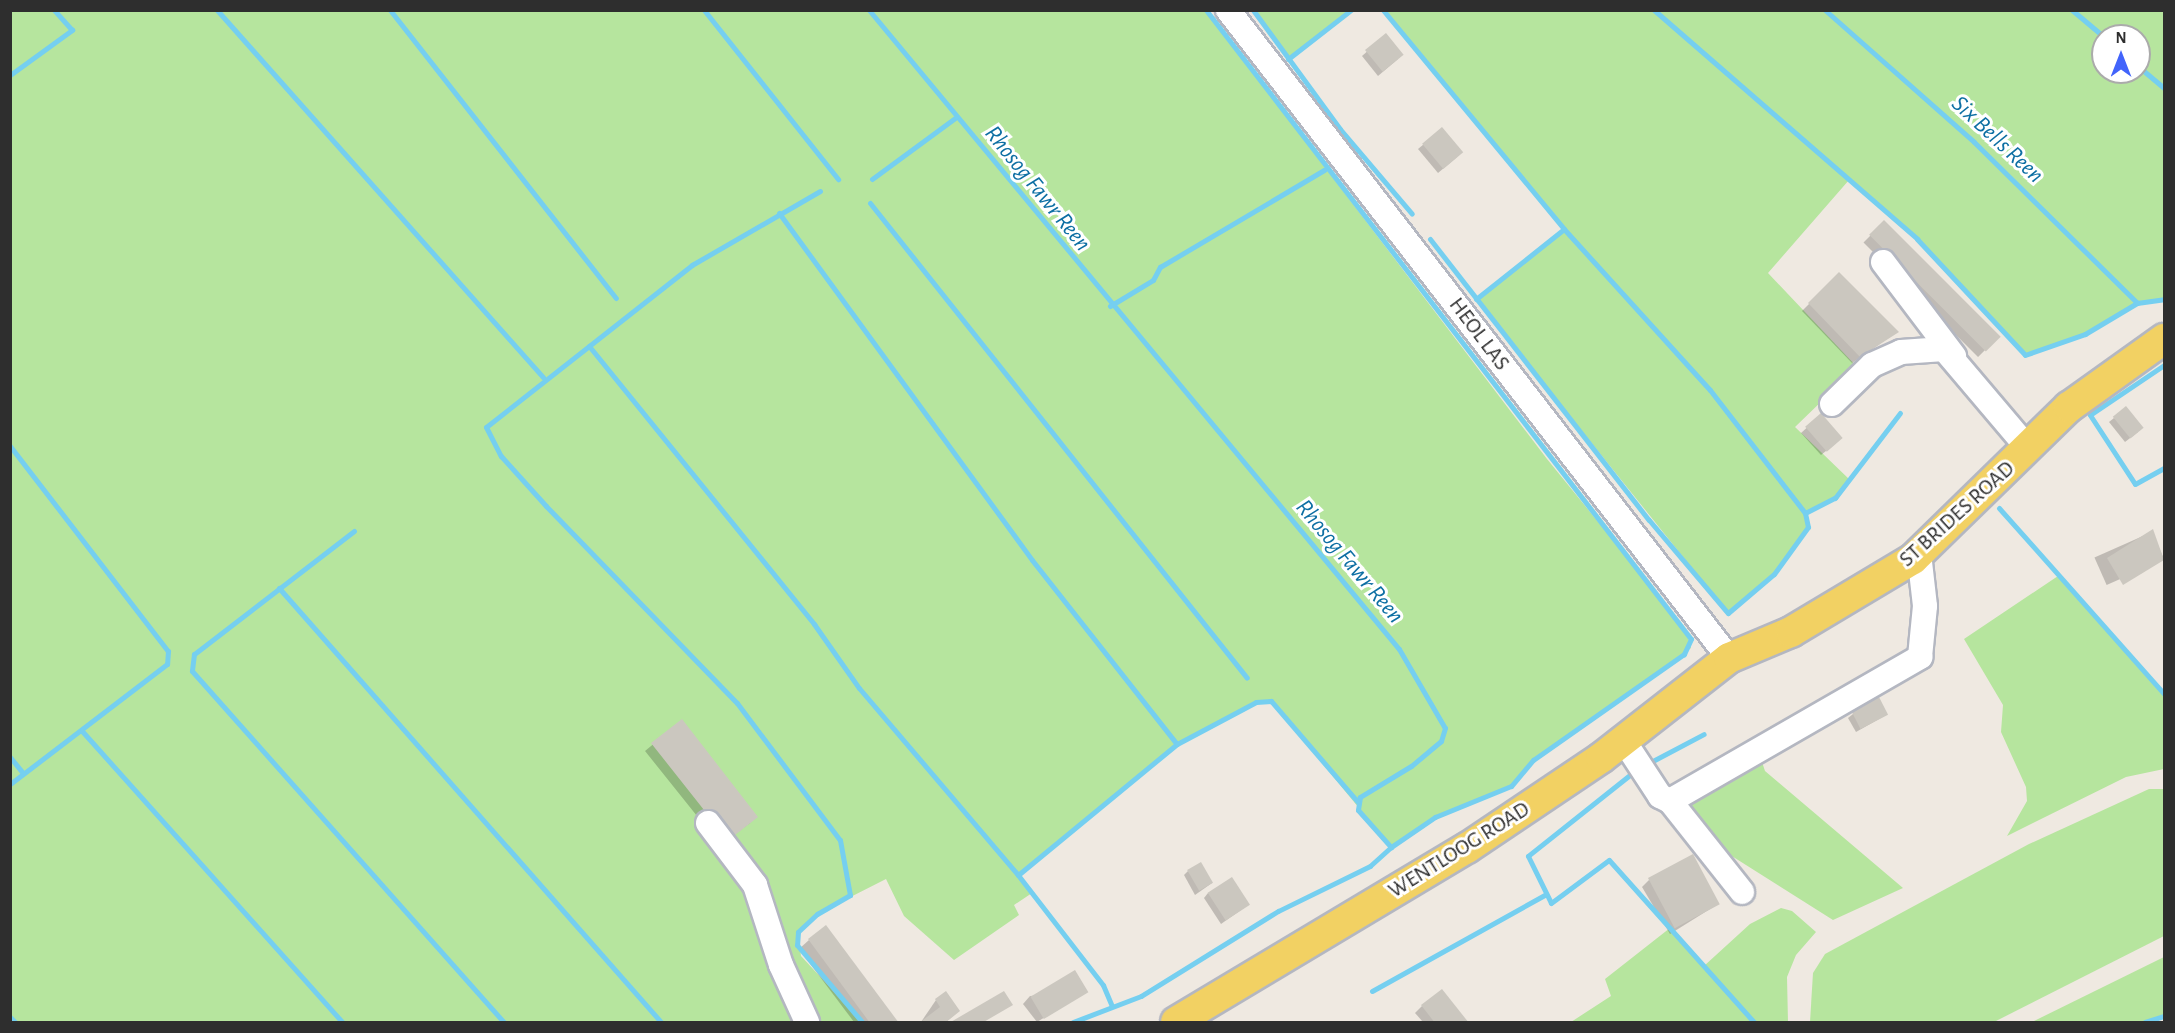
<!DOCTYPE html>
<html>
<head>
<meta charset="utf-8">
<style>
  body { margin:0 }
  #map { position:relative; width:2175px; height:1033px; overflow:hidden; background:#efe9e1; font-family:"Alegreya Sans",sans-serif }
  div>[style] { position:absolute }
  .green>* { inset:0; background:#b6e59e }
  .shadow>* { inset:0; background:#0003; transform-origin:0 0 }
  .stream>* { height:5px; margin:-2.5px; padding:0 2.5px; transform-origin:2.5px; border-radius:2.5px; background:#75cff0 }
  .building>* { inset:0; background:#cbc7bf; transform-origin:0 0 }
  .roads { filter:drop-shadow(2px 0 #b4b7c1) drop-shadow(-2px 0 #b4b7c1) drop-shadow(0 2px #b4b7c1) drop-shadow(0 -2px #b4b7c1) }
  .minor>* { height:24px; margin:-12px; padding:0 12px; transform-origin:12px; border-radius:12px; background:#fff }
  .major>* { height:30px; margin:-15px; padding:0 15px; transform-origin:15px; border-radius:15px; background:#f2d163 }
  span { translate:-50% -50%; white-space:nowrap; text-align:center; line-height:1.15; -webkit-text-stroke:6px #fff; paint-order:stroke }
  .street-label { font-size:22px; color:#2e2e2e }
  .water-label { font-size:24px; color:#0d6fa3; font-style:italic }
  .frame { position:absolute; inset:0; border:12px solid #2e2e2e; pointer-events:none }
  .north { position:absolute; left:2091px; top:24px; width:60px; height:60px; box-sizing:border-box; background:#fff; border:2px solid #ababab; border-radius:50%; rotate:0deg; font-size:16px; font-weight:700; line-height:24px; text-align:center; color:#2e2e2e }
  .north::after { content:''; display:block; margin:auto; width:21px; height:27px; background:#4264fb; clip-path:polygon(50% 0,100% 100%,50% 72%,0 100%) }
</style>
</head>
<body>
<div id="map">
  <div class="green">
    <i style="clip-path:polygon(10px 11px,1206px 11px,1547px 459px,1686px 630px,1691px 648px,1533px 760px,1511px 786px,1435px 817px,1391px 847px,1271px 701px,1256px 702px,1177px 744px,1018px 875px,1032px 893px,1014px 905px,1019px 915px,954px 960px,904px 916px,886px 879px,817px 914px,798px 932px,801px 956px,862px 1022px,11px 1022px)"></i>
    <i style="clip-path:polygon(1253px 11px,1351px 11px,1288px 59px)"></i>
    <i style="clip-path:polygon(evenodd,1383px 11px,2164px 11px,2164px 299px,2137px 303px,2085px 334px,2025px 355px,1917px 239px,1849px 180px,1768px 273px,1857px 367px,1795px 427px,1850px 480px,1835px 498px,1805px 513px,1808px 527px,1774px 574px,1728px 613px,1476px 299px,1564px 229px,1383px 11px,2103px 36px,2139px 36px,2139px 72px,2103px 72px,2103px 36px)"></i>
    <i style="clip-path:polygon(2058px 576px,2164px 694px,2164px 769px,2126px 777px,2007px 836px,2027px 801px,2026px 787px,2001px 732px,2003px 705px,1964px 639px)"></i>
    <i style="clip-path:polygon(1760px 756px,1765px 771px,1903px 888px,1833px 920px,1727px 853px,1698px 827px,1687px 812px,1688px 802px)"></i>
    <i style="clip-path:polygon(2149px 789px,2164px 789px,2164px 936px,1994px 1022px,1810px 1022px,1813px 973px,1825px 954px,2029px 844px)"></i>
    <i style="clip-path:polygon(1781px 908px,1792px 911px,1816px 932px,1796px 955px,1787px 977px,1788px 1022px,1571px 1022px,1611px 996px,1605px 979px,1670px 928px,1704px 966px,1750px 924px)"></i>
    <i style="clip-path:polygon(2164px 957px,2164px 1016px,2145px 1022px,2032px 1022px)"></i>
  </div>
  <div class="shadow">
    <i style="clip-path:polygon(1386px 35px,1398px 59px,1378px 76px,1362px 56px)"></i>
    <i style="clip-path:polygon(1442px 129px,1457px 157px,1438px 173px,1418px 149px)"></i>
    <i style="left:1884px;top:222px;width:162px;height:29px;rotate:45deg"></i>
    <i style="clip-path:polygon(1839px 274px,1897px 332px,1852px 363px,1802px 311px)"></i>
    <i style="clip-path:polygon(1821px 415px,1837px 442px,1821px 455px,1801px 433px)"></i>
    <i style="clip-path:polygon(2114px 418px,2138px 432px,2125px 442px,2109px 422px)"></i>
    <i style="left:2152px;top:532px;width:30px;height:63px;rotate:66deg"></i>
    <i style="clip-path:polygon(1853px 714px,1886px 715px,1856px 732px,1848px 718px)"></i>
    <i style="clip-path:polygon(681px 721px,750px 823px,727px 840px,712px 820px,697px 816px,645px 751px)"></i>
    <i style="clip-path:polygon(1188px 871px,1212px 883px,1195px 895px,1184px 875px)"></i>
    <i style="clip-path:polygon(1649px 880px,1718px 904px,1670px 934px,1642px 887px)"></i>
    <i style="clip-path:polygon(1208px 893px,1248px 905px,1221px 924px,1204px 898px)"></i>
    <i style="clip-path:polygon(809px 940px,897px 1022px,854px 1022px,799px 949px)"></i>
    <i style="clip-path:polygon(1086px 992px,1037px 1022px,1023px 1004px,1030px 996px)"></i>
    <i style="clip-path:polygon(936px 1000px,958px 1011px,946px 1022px,921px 1022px)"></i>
    <i style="clip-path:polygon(1422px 1006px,1467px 1022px,1423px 1022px,1415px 1013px)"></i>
  </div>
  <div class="stream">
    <i style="left:217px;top:10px;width:491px;rotate:48.4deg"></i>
    <i style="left:390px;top:10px;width:366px;rotate:51.9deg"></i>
    <i style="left:704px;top:10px;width:216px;rotate:51.6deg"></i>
    <i style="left:869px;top:10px;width:830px;rotate:50.33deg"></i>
    <i style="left:1399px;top:649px;width:91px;rotate:59.8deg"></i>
    <i style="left:1445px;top:728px;width:14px;rotate:107deg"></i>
    <i style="left:1441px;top:741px;width:39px;rotate:140deg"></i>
    <i style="left:1411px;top:766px;width:60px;rotate:148.7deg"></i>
    <i style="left:1360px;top:797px;width:13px;rotate:99deg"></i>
    <i style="left:1358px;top:810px;width:50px;rotate:48.3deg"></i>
    <i style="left:1391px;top:847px;width:28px;rotate:138deg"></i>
    <i style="left:1370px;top:866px;width:102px;rotate:153.9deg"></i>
    <i style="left:1278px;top:911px;width:161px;rotate:148.2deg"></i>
    <i style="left:1141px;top:996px;width:73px;rotate:159.1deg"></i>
    <i style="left:1206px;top:10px;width:794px;rotate:52.37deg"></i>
    <i style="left:1691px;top:639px;width:17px;rotate:115deg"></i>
    <i style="left:1684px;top:654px;width:184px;rotate:144.9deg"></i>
    <i style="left:1533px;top:760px;width:34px;rotate:130deg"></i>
    <i style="left:1511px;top:786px;width:82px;rotate:157.8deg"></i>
    <i style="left:1435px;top:817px;width:53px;rotate:145.7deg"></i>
    <i style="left:1253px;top:10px;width:147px;rotate:53.8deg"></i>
    <i style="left:1340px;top:129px;width:111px;rotate:49.7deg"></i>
    <i style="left:1383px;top:10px;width:284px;rotate:50.4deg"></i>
    <i style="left:1564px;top:229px;width:217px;rotate:47.8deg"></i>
    <i style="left:1710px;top:390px;width:155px;rotate:52.3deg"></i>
    <i style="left:1654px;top:10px;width:349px;rotate:41deg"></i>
    <i style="left:1917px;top:239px;width:158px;rotate:47deg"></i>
    <i style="left:2025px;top:355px;width:64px;rotate:-19.3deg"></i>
    <i style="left:2085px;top:334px;width:61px;rotate:-30.8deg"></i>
    <i style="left:2137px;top:303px;width:27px;rotate:-8deg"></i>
    <i style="left:1825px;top:10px;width:199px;rotate:41.5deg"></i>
    <i style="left:1974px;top:142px;width:229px;rotate:44.6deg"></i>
    <i style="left:2072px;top:10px;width:40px;rotate:40deg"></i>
    <i style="left:1288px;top:59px;width:80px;rotate:-37.9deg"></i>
    <i style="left:2139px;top:67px;width:33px;rotate:40deg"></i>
    <i style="left:10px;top:75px;width:77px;rotate:-36deg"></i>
    <i style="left:72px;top:30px;width:27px;rotate:-132deg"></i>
    <i style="left:872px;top:179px;width:103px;rotate:-36.3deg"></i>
    <i style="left:820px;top:191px;width:148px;rotate:150deg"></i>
    <i style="left:692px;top:265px;width:262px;rotate:141.8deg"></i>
    <i style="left:486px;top:427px;width:33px;rotate:63deg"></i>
    <i style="left:501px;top:456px;width:67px;rotate:48deg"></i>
    <i style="left:546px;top:506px;width:274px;rotate:45.9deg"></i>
    <i style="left:737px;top:703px;width:171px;rotate:53.1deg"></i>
    <i style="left:840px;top:840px;width:56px;rotate:79.7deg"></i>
    <i style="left:850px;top:895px;width:38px;rotate:150deg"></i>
    <i style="left:817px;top:914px;width:26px;rotate:137deg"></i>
    <i style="left:798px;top:932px;width:13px;rotate:94deg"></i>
    <i style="left:797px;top:945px;width:101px;rotate:49.8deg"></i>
    <i style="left:870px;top:203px;width:606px;rotate:51.56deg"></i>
    <i style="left:779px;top:213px;width:429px;rotate:53.9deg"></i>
    <i style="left:1032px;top:560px;width:234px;rotate:51.8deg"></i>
    <i style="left:1430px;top:239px;width:356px;rotate:52.1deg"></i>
    <i style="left:1649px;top:520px;width:122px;rotate:49.7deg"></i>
    <i style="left:1728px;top:613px;width:60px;rotate:-40.3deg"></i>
    <i style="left:1774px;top:574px;width:58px;rotate:-54.1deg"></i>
    <i style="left:1808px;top:527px;width:14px;rotate:-102deg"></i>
    <i style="left:1805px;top:513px;width:34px;rotate:-27deg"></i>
    <i style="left:1835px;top:498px;width:107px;rotate:-52.6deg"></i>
    <i style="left:1476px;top:299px;width:112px;rotate:-38.5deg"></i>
    <i style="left:1110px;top:306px;width:50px;rotate:-31.2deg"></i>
    <i style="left:1153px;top:280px;width:15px;rotate:-62deg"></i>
    <i style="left:1160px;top:267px;width:191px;rotate:-30.6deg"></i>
    <i style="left:589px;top:346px;width:358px;rotate:51deg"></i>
    <i style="left:814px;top:624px;width:78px;rotate:54.9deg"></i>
    <i style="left:859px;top:688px;width:245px;rotate:49.6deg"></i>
    <i style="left:1018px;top:875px;width:139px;rotate:52.3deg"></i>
    <i style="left:1103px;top:985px;width:23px;rotate:67deg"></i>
    <i style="left:2164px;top:365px;width:89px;rotate:146deg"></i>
    <i style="left:2090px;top:415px;width:82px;rotate:56.9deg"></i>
    <i style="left:2135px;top:484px;width:33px;rotate:-29deg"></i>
    <i style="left:10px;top:446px;width:259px;rotate:52.4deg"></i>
    <i style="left:168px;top:651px;width:13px;rotate:94deg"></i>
    <i style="left:167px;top:664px;width:198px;rotate:142.6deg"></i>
    <i style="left:1999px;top:508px;width:249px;rotate:48.4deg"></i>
    <i style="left:354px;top:531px;width:202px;rotate:142.4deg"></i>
    <i style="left:194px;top:654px;width:17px;rotate:97deg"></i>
    <i style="left:192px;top:671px;width:470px;rotate:48.4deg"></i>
    <i style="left:279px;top:588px;width:578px;rotate:48.65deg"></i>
    <i style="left:82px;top:731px;width:390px;rotate:48.2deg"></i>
    <i style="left:10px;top:757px;width:21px;rotate:51deg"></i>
    <i style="left:1647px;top:764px;width:64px;rotate:-27.8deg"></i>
    <i style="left:1636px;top:770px;width:138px;rotate:141.5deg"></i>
    <i style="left:1528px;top:856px;width:52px;rotate:63.9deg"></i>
    <i style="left:1551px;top:903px;width:72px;rotate:-36.6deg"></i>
    <i style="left:1609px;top:860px;width:217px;rotate:48.2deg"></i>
    <i style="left:1018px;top:875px;width:206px;rotate:-39.5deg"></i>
    <i style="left:1177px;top:744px;width:89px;rotate:-28deg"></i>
    <i style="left:1256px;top:702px;width:15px;rotate:-4deg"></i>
    <i style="left:1271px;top:701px;width:133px;rotate:49.3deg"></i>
    <i style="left:1372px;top:991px;width:199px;rotate:-29.1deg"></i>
    <i style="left:10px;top:1017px;width:7px;rotate:45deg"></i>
    <i style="left:2145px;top:1022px;width:20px;rotate:-18deg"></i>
  </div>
  <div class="building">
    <i style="left:1386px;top:33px;width:28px;height:27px;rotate:51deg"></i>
    <i style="left:1442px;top:127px;width:33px;height:26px;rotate:50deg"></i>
    <i style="left:1884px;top:220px;width:165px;height:21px;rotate:45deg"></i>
    <i style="clip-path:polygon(1839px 272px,1899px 332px,1860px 357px,1808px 303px)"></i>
    <i style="left:2126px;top:406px;width:28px;height:17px;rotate:51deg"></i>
    <i style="left:1821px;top:413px;width:33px;height:21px;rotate:49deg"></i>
    <i style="clip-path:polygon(2153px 529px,2164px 560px,2123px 585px,2107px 558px)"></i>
    <i style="left:1879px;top:697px;width:20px;height:31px;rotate:63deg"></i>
    <i style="clip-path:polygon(682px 719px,758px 817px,735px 835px,719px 814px,704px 810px,651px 743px)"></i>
    <i style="left:1693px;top:854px;width:57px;height:51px;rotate:62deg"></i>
    <i style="left:1201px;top:862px;width:24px;height:16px;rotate:60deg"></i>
    <i style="left:1232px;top:877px;width:33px;height:29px;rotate:57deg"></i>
    <i style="clip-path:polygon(826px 925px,899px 1023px,870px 1023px,808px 939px)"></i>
    <i style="left:1075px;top:970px;width:26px;height:52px;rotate:59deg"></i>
    <i style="clip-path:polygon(1442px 989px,1469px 1023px,1435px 1023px,1421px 1005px)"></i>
    <i style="clip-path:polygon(946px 991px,960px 1011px,945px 1023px,919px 1023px,940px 1007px,935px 999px)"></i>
    <i style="clip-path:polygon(1004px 991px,1013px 1005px,982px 1023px,949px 1023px)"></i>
  </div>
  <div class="roads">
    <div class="minor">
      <i style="left:1228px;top:10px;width:819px;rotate:52.29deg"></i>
      <i style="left:1883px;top:262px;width:118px;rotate:52.9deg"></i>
      <i style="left:1832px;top:404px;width:56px;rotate:-44.3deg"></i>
      <i style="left:1872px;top:365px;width:32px;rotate:-24deg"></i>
      <i style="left:1901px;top:352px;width:43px;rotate:-4deg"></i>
      <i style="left:1944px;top:349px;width:130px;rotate:49.7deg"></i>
      <i style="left:1624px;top:741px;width:66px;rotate:56.8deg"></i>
      <i style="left:1660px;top:796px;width:11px;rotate:27deg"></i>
      <i style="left:1670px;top:801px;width:289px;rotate:-29.9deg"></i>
      <i style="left:1920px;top:657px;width:51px;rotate:-84.4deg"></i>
      <i style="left:1925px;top:606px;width:53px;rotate:-96.5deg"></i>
      <i style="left:1670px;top:801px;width:116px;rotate:51.6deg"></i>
      <i style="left:708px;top:823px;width:78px;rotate:52.8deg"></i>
      <i style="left:755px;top:885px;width:84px;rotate:72deg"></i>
      <i style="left:781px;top:965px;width:63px;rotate:65.5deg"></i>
    </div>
    <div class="major">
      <i style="left:1176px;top:1022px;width:339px;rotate:-30.9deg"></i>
      <i style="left:1467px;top:848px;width:161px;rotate:-33.9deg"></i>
      <i style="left:1601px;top:758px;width:162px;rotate:-38deg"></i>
      <i style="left:1729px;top:658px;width:67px;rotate:-22.8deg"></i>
      <i style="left:1791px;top:632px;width:142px;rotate:-30.9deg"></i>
      <i style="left:1913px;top:559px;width:218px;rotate:-44.3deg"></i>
      <i style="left:2069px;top:407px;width:117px;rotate:-35.6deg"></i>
    </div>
  </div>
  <div class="street-label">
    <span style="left:1479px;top:334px;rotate:53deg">HEOL LAS</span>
    <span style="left:1957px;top:514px;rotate:-42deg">ST BRIDES ROAD</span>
    <span style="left:1459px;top:850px;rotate:-32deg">WENTLOOG ROAD</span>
  </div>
  <div class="water-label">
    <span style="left:1997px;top:140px;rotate:43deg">Six Bells Reen</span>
    <span style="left:1037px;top:189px;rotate:51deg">Rhosog Fawr Reen</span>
    <span style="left:1349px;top:562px;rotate:50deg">Rhosog Fawr Reen</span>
  </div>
  <div class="frame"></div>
  <div class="north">N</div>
</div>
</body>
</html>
